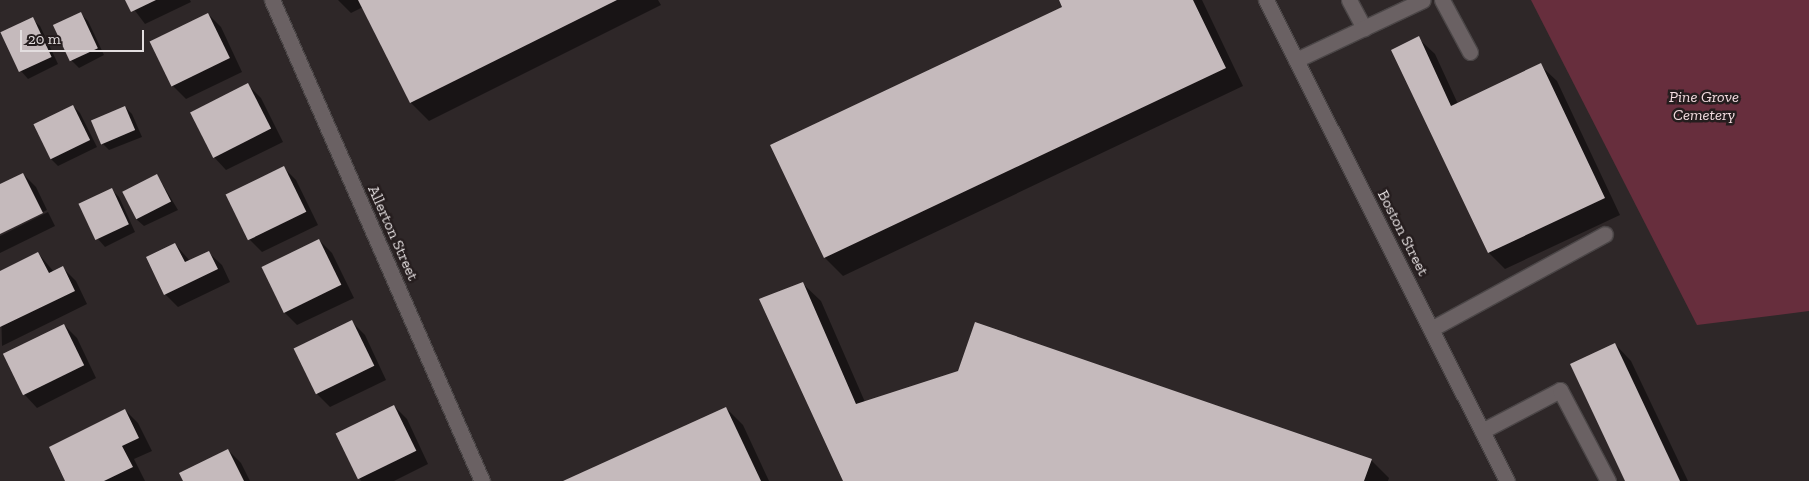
<!DOCTYPE html>
<html>
<head>
<meta charset="utf-8">
<style>
  body { margin:0 }
  #map { position:relative; width:1809px; height:481px; overflow:hidden; background:#2e2728; font-family:"Zilla Slab",serif }
  div>[style] { position:absolute }
  .green>* { inset:0; background:#672e3d }
  .shadow>* { inset:0; background:#0007 }
  .building>* { inset:0; background:#c5babc; transform-origin:0 0 }
  .roads { filter:drop-shadow(1px 0 #4b4647) drop-shadow(-1px 0 #4b4647) drop-shadow(0 1px #4b4647) drop-shadow(0 -1px #4b4647) }
  .lane>* { height:15px; margin:-7.5px; padding:0 7.5px; transform-origin:7.5px; border-radius:7.5px; background:#6a6163 }
  .street>* { height:15px; margin:-7.5px; padding:0 7.5px; transform-origin:7.5px; border-radius:7.5px; background:#6a6163 }
  .secondary>* { height:15px; margin:-7.5px; padding:0 7.5px; transform-origin:7.5px; border-radius:7.5px; background:#6a6163 }
  span { translate:-50% -50%; white-space:nowrap; text-align:center; line-height:1.15; -webkit-text-stroke:5px #251d1e; paint-order:stroke }
  .park-label { font-size:16px; color:#f4dde1; font-style:italic }
  .street-label { font-size:16px; color:#e3dedf }
  .scale { position:absolute; left:20px; top:30px; width:124px; height:22px; box-sizing:border-box; border:2px solid #e3dedf; border-top:0; padding-left:6px; font-size:15px; line-height:18px; white-space:nowrap; color:#e3dedf; -webkit-text-stroke:4px #251d1e; paint-order:stroke }
</style>
</head>
<body>
<div id="map">
  <div class="green">
    <i style="clip-path:polygon(1531px 0,1809px 0,1809px 311px,1697px 325px)"></i>
  </div>
  <div class="shadow">
    <i style="clip-path:polygon(127px 0,190px 0,191px 2px,145px 24px)"></i>
    <i style="clip-path:polygon(338px 0,658px 0,661px 5px,429px 121px,411px 103px,363px 7px,351px 13px)"></i>
    <i style="clip-path:polygon(1060px 0,1202px 0,1243px 86px,843px 276px,825px 258px,772px 146px,1064px 8px)"></i>
    <i style="clip-path:polygon(81px 14px,88px 21px,104px 55px,79px 68px,71px 60px)"></i>
    <i style="clip-path:polygon(208px 14px,221px 27px,242px 72px,186px 99px,173px 86px,151px 41px)"></i>
    <i style="clip-path:polygon(32px 19px,40px 26px,58px 64px,28px 79px,21px 71px)"></i>
    <i style="clip-path:polygon(1418px 38px,1435px 54px,1458px 104px,1540px 65px,1557px 81px,1620px 215px,1505px 269px,1489px 253px)"></i>
    <i style="clip-path:polygon(248px 85px,261px 98px,283px 142px,226px 170px,213px 156px)"></i>
    <i style="clip-path:polygon(73px 106px,80px 113px,97px 147px,58px 166px,51px 159px)"></i>
    <i style="clip-path:polygon(125px 107px,132px 114px,142px 137px,109px 150px,102px 143px)"></i>
    <i style="clip-path:polygon(283px 167px,296px 180px,318px 225px,262px 252px,249px 239px)"></i>
    <i style="clip-path:polygon(23px 174px,36px 187px,47px 210px,0 233px,0 186px)"></i>
    <i style="clip-path:polygon(157px 175px,178px 210px,144px 226px,136px 219px)"></i>
    <i style="clip-path:polygon(111px 189px,119px 197px,135px 232px,105px 247px,98px 239px)"></i>
    <i style="clip-path:polygon(48px 212px,55px 226px,0 253px,0 236px)"></i>
    <i style="clip-path:polygon(319px 240px,332px 253px,354px 298px,297px 325px,284px 312px,262px 267px)"></i>
    <i style="clip-path:polygon(175px 244px,190px 261px,208px 252px,222px 265px,230px 282px,178px 307px,165px 294px)"></i>
    <i style="clip-path:polygon(38px 253px,54px 272px,63px 268px,76px 281px,87px 304px,2px 346px,0 272px)"></i>
    <i style="clip-path:polygon(802px 283px,821px 301px,865px 402px,1371px 460px,1389px 478px,1388px 481px,845px 481px)"></i>
    <i style="clip-path:polygon(352px 322px,365px 335px,386px 380px,330px 407px,317px 394px)"></i>
    <i style="clip-path:polygon(64px 325px,77px 338px,96px 378px,37px 408px,24px 394px)"></i>
    <i style="clip-path:polygon(1615px 344px,1631px 361px,1688px 481px,1627px 481px)"></i>
    <i style="clip-path:polygon(394px 406px,407px 419px,428px 464px,394px 481px,361px 481px,337px 434px)"></i>
    <i style="clip-path:polygon(726px 408px,743px 425px,769px 481px,566px 481px)"></i>
    <i style="clip-path:polygon(125px 410px,138px 423px,152px 451px,134px 459px,145px 481px,67px 481px)"></i>
    <i style="clip-path:polygon(228px 450px,241px 463px,250px 481px,185px 481px)"></i>
  </div>
  <div class="building">
    <i style="clip-path:polygon(125px 0,156px 0,131px 12px)"></i>
    <i style="clip-path:polygon(358px 0,617px 0,410px 103px)"></i>
    <i style="clip-path:polygon(1059px 0,1193px 0,1226px 68px,824px 258px,770px 145px,1062px 7px)"></i>
    <i style="left:81px;top:12px;width:40px;height:31px;rotate:65deg"></i>
    <i style="left:208px;top:13px;width:50px;height:65px;rotate:64deg"></i>
    <i style="left:33px;top:17px;width:44px;height:36px;rotate:65deg"></i>
    <i style="clip-path:polygon(1419px 36px,1451px 106px,1541px 63px,1605px 198px,1488px 253px,1391px 50px)"></i>
    <i style="left:248px;top:83px;width:51px;height:65px;rotate:63deg"></i>
    <i style="left:73px;top:105px;width:39px;height:44px;rotate:64deg"></i>
    <i style="left:125px;top:106px;width:26px;height:37px;rotate:67deg"></i>
    <i style="left:284px;top:166px;width:51px;height:65px;rotate:64deg"></i>
    <i style="clip-path:polygon(23px 173px,43px 213px,0 234px,0 184px)"></i>
    <i style="left:157px;top:174px;width:31px;height:39px;rotate:63deg"></i>
    <i style="left:112px;top:188px;width:40px;height:37px;rotate:65deg"></i>
    <i style="left:319px;top:239px;width:51px;height:64px;rotate:64deg"></i>
    <i style="clip-path:polygon(175px 243px,185px 262px,209px 251px,218px 269px,164px 295px,146px 257px)"></i>
    <i style="clip-path:polygon(38px 252px,49px 273px,63px 266px,75px 291px,0 327px,0 271px)"></i>
    <i style="clip-path:polygon(803px 282px,856px 404px,958px 371px,975px 322px,1372px 459px,1364px 481px,843px 481px,759px 299px)"></i>
    <i style="left:352px;top:320px;width:51px;height:65px;rotate:64deg"></i>
    <i style="left:64px;top:324px;width:46px;height:68px;rotate:64deg"></i>
    <i style="clip-path:polygon(1615px 343px,1680px 481px,1625px 481px,1570px 364px)"></i>
    <i style="left:394px;top:405px;width:51px;height:65px;rotate:64deg"></i>
    <i style="clip-path:polygon(726px 407px,761px 481px,563px 481px)"></i>
    <i style="clip-path:polygon(125px 409px,139px 438px,122px 446px,133px 467px,104px 481px,65px 481px,49px 447px)"></i>
    <i style="clip-path:polygon(228px 449px,244px 481px,183px 481px,179px 473px)"></i>
  </div>
  <div class="roads">
    <div class="lane">
      <i style="left:1349px;top:0;width:32px;rotate:62deg"></i>
      <i style="left:1442px;top:0;width:59px;rotate:61.7deg"></i>
      <i style="left:1296px;top:60px;width:140px;rotate:-25.3deg"></i>
      <i style="left:1431px;top:329px;width:198px;rotate:-28.6deg"></i>
      <i style="left:1482px;top:431px;width:88px;rotate:-27.7deg"></i>
      <i style="left:1560px;top:390px;width:103px;rotate:62.2deg"></i>
    </div>
    <div class="street">
      <i style="left:272px;top:0;width:525px;rotate:66.41deg"></i>
    </div>
    <div class="secondary">
      <i style="left:1266px;top:0;width:538px;rotate:63.39deg"></i>
    </div>
  </div>
  <div class="park-label">
    <span style="left:1704px;top:106px">Pine Grove<br>Cemetery</span>
  </div>
  <div class="street-label">
    <span style="left:393px;top:233px;rotate:66deg">Allerton Street</span>
    <span style="left:1403px;top:233px;rotate:63deg">Boston Street</span>
  </div>
  <div class="scale">20 m</div>
</div>
</body>
</html>
